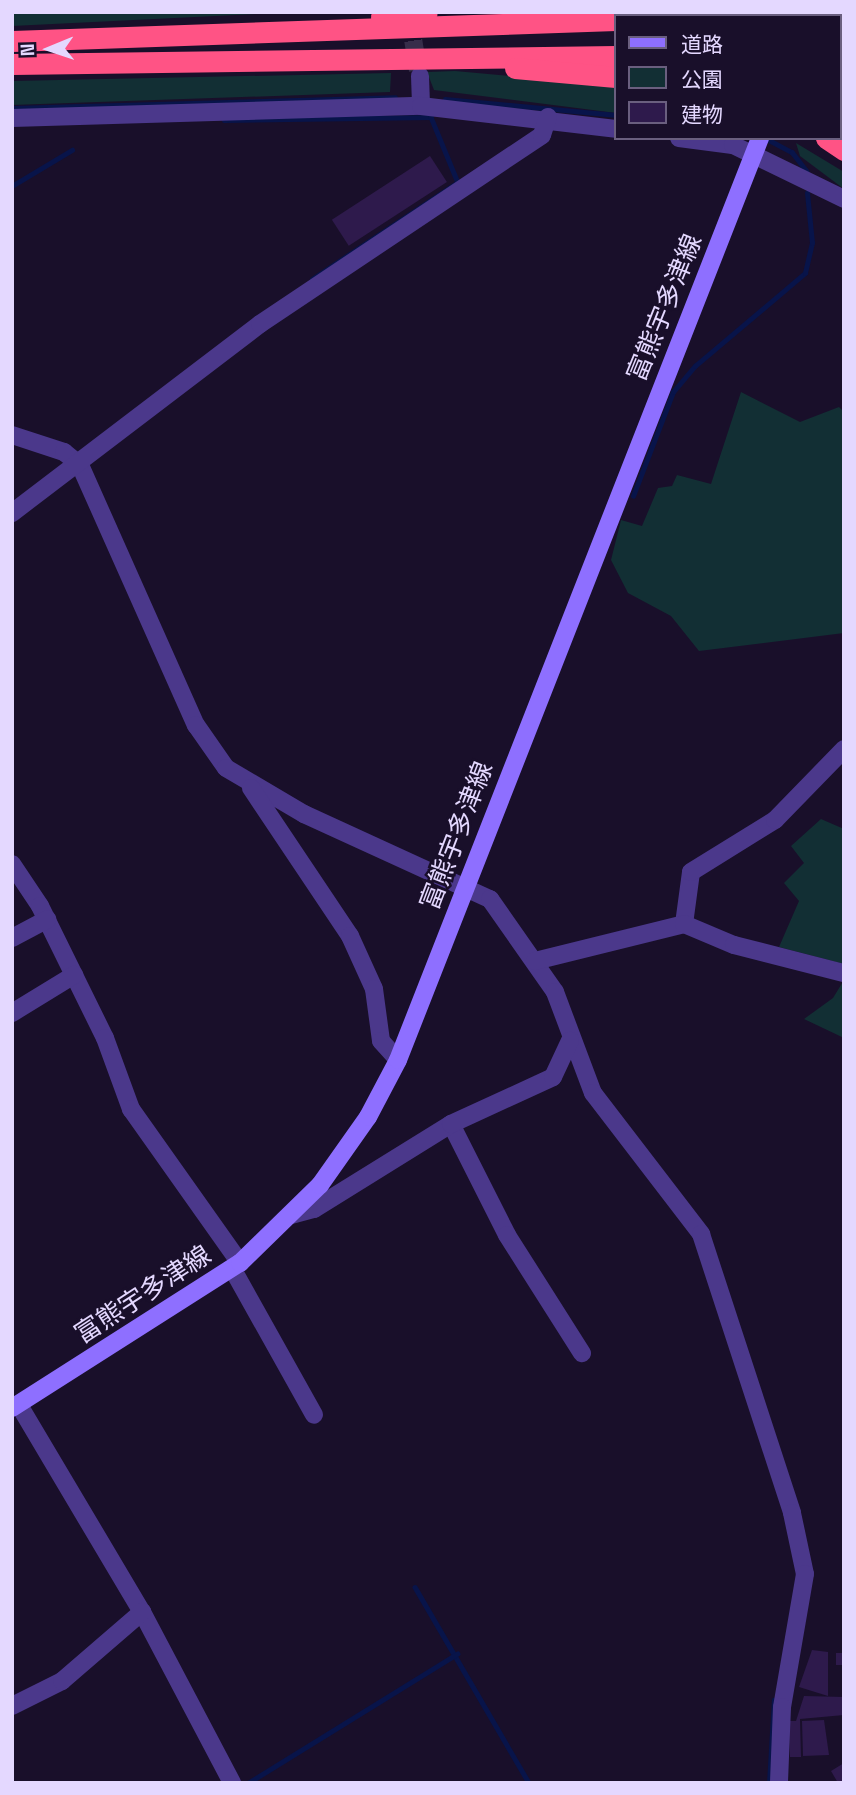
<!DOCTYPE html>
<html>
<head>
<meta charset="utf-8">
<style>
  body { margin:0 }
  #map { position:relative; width:856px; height:1795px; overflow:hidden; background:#190f2a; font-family:"Space Grotesk","Noto Sans JP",sans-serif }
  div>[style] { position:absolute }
  .green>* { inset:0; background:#122f34; transform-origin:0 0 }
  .stream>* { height:4.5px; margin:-2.25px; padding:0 2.25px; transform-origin:2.25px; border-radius:2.25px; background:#08144a }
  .building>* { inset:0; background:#2e1a4c; transform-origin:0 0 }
  .street-tunnel>* { height:18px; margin-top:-9px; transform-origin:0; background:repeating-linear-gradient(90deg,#372d4a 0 18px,transparent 0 27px) }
  .street>* { height:18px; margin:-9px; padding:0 9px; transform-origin:9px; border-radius:9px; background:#4b388b }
  .secondary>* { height:18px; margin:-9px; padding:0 9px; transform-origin:9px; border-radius:9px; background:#8e6fff }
  .highway>* { height:21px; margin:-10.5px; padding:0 10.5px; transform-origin:10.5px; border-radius:10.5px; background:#ff5385 }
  span { translate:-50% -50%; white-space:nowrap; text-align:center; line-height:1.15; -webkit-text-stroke:5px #190f2a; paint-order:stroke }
  .street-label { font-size:26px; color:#e4d8ff }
  .frame { position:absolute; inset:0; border:14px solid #e4d8ff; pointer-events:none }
  .legend { position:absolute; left:614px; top:14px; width:228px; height:126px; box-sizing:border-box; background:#190f2a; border:2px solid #6a5f7f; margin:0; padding:9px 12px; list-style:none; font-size:21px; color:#e4d8ff }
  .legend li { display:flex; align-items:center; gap:14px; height:35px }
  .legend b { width:35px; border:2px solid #6a5f7f }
  .north { position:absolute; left:14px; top:14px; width:70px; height:70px; -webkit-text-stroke:5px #190f2a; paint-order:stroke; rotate:268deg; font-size:19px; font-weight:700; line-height:28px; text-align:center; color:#e4d8ff }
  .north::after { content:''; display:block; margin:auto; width:24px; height:32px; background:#e4d8ff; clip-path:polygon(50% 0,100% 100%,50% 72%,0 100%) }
</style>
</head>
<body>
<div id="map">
  <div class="green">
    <i style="clip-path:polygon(12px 12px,294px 12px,12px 26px)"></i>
    <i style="left:840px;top:25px;width:4px;height:73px"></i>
    <i style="clip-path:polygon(455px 71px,616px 86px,616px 113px,434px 90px,427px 72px)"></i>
    <i style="clip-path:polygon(391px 73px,390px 92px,12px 105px,12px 81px)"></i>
    <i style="clip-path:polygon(796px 143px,844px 172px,844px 189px,800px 156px)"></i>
    <i style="clip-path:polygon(741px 392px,800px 422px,839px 407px,844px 412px,844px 633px,699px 651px,671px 616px,628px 593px,611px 560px,621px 520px,642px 526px,658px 488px,672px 486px,677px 475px,711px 484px)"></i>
    <i style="clip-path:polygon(821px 819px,844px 829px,844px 964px,779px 947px,799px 901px,784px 883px,804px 863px,791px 846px)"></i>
    <i style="clip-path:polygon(844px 980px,844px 1038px,804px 1019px,833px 998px)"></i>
  </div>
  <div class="stream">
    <i style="left:804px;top:16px;width:4px;rotate:-90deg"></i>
    <i style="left:445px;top:99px;width:172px;rotate:5.3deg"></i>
    <i style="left:12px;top:108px;width:383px;rotate:-1.6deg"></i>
    <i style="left:224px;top:120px;width:207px;rotate:-0.8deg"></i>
    <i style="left:431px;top:117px;width:68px;rotate:67.6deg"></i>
    <i style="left:769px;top:140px;width:26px;rotate:28deg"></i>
    <i style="left:792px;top:152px;width:24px;rotate:52deg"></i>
    <i style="left:12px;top:186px;width:70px;rotate:-31deg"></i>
    <i style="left:312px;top:279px;width:175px;rotate:-33.6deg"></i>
    <i style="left:633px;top:496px;width:111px;rotate:-69deg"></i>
    <i style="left:673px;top:392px;width:34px;rotate:-50deg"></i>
    <i style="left:695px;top:366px;width:144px;rotate:-40.2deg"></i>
    <i style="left:805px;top:273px;width:31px;rotate:-77deg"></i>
    <i style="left:812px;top:243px;width:50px;rotate:-95.7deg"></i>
    <i style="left:415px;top:1587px;width:227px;rotate:59.8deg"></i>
    <i style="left:248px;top:1783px;width:246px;rotate:-31.7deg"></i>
    <i style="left:769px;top:1783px;width:83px;rotate:-86.6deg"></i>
  </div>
  <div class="building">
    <i style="left:430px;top:156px;width:31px;height:117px;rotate:57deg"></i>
    <i style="clip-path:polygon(812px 1650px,828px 1652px,828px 1696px,799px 1687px)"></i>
    <i style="left:836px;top:1653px;width:8px;height:12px"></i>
    <i style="clip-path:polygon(804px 1696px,844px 1697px,844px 1715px,800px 1719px,801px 1757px,790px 1757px,789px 1721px,796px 1721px)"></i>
    <i style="clip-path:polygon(824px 1720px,829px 1755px,803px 1756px,802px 1721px)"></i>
    <i style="clip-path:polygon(844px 1763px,844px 1783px,838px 1783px,831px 1771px)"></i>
  </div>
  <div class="street-tunnel">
    <i style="left:409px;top:14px;width:57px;rotate:80.9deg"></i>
  </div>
  <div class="street">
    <i style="left:420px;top:76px;width:30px;rotate:88deg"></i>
    <i style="left:12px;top:118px;width:409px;rotate:-1.7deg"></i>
    <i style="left:421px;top:106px;width:196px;rotate:6.7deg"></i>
    <i style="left:679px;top:138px;width:54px;rotate:7.4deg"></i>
    <i style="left:733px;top:145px;width:123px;rotate:25.9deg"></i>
    <i style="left:12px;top:435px;width:55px;rotate:18.1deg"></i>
    <i style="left:64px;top:452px;width:21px;rotate:39deg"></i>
    <i style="left:80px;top:465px;width:285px;rotate:66deg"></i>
    <i style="left:196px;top:725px;width:52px;rotate:55.1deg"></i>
    <i style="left:226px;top:768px;width:91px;rotate:30.5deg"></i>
    <i style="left:304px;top:814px;width:205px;rotate:24.6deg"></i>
    <i style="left:490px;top:899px;width:113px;rotate:55deg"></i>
    <i style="left:555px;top:992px;width:108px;rotate:69.4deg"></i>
    <i style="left:593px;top:1093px;width:178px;rotate:52.5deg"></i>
    <i style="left:701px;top:1234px;width:293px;rotate:71.9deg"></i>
    <i style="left:792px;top:1513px;width:62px;rotate:78deg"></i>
    <i style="left:805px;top:1574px;width:135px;rotate:99.8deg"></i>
    <i style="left:782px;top:1707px;width:76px;rotate:92.3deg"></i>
    <i style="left:12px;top:513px;width:312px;rotate:-37.3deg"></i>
    <i style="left:260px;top:324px;width:339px;rotate:-33.8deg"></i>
    <i style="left:542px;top:135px;width:19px;rotate:-72deg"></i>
    <i style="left:251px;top:788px;width:178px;rotate:56.2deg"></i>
    <i style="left:350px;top:936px;width:58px;rotate:65.6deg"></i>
    <i style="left:374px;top:989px;width:52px;rotate:82.3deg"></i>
    <i style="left:381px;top:1041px;width:25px;rotate:48deg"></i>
    <i style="left:12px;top:864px;width:50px;rotate:56.3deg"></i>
    <i style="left:40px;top:906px;width:147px;rotate:63.8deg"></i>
    <i style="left:105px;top:1038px;width:76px;rotate:69.9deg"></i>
    <i style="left:131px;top:1109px;width:189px;rotate:54.7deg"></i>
    <i style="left:684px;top:924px;width:52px;rotate:-82.3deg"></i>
    <i style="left:691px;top:872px;width:99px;rotate:-31.8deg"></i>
    <i style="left:775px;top:820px;width:99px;rotate:-45.8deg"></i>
    <i style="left:12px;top:938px;width:40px;rotate:-28deg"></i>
    <i style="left:535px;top:961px;width:154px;rotate:-13.9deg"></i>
    <i style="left:684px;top:924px;width:54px;rotate:22.8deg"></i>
    <i style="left:734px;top:945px;width:114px;rotate:14.3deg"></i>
    <i style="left:12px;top:1013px;width:73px;rotate:-31.5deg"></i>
    <i style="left:451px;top:1124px;width:124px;rotate:63.2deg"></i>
    <i style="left:507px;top:1235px;width:140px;rotate:57.6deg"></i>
    <i style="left:291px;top:1215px;width:24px;rotate:-15deg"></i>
    <i style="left:314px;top:1209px;width:161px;rotate:-31.8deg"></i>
    <i style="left:451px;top:1124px;width:112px;rotate:-24.7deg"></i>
    <i style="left:553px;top:1077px;width:40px;rotate:-65deg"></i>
    <i style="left:232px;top:1268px;width:168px;rotate:60.8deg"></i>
    <i style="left:19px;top:1405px;width:241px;rotate:59.3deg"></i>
    <i style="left:142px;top:1612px;width:193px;rotate:62.2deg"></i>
    <i style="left:12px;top:1706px;width:56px;rotate:-26.6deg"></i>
    <i style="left:62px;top:1681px;width:106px;rotate:-40.8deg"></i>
  </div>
  <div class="secondary">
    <i style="left:794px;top:16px;width:4px;rotate:-76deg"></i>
    <i style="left:12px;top:1408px;width:270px;rotate:-32.5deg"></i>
    <i style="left:240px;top:1263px;width:112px;rotate:-44.3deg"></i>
    <i style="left:320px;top:1185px;width:83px;rotate:-54.8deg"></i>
    <i style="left:368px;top:1117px;width:64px;rotate:-62.2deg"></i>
    <i style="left:398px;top:1060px;width:991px;rotate:-68.56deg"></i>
  </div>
  <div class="highway">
    <i style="left:682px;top:16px;width:53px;rotate:-4.3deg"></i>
    <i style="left:381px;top:17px;width:46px;rotate:-6.2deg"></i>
    <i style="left:12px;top:41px;width:604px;rotate:-1.99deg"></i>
    <i style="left:12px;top:64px;width:604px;rotate:-0.76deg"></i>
    <i style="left:515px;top:68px;width:101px;rotate:5.1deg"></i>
    <i style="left:840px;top:108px;width:4px;rotate:27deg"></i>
    <i style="left:826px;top:138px;width:22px;rotate:34deg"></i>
  </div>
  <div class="street-label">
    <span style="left:665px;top:308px;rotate:-68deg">富熊宇多津線</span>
    <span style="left:457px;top:836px;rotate:-69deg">富熊宇多津線</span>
    <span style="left:143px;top:1295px;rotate:-33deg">富熊宇多津線</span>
  </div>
  <div class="frame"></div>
  <ul class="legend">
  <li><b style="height:9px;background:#8e6fff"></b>道路</li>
  <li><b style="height:19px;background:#122f34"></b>公園</li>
  <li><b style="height:19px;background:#2e1a4c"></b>建物</li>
  </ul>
  <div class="north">N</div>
</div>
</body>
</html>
